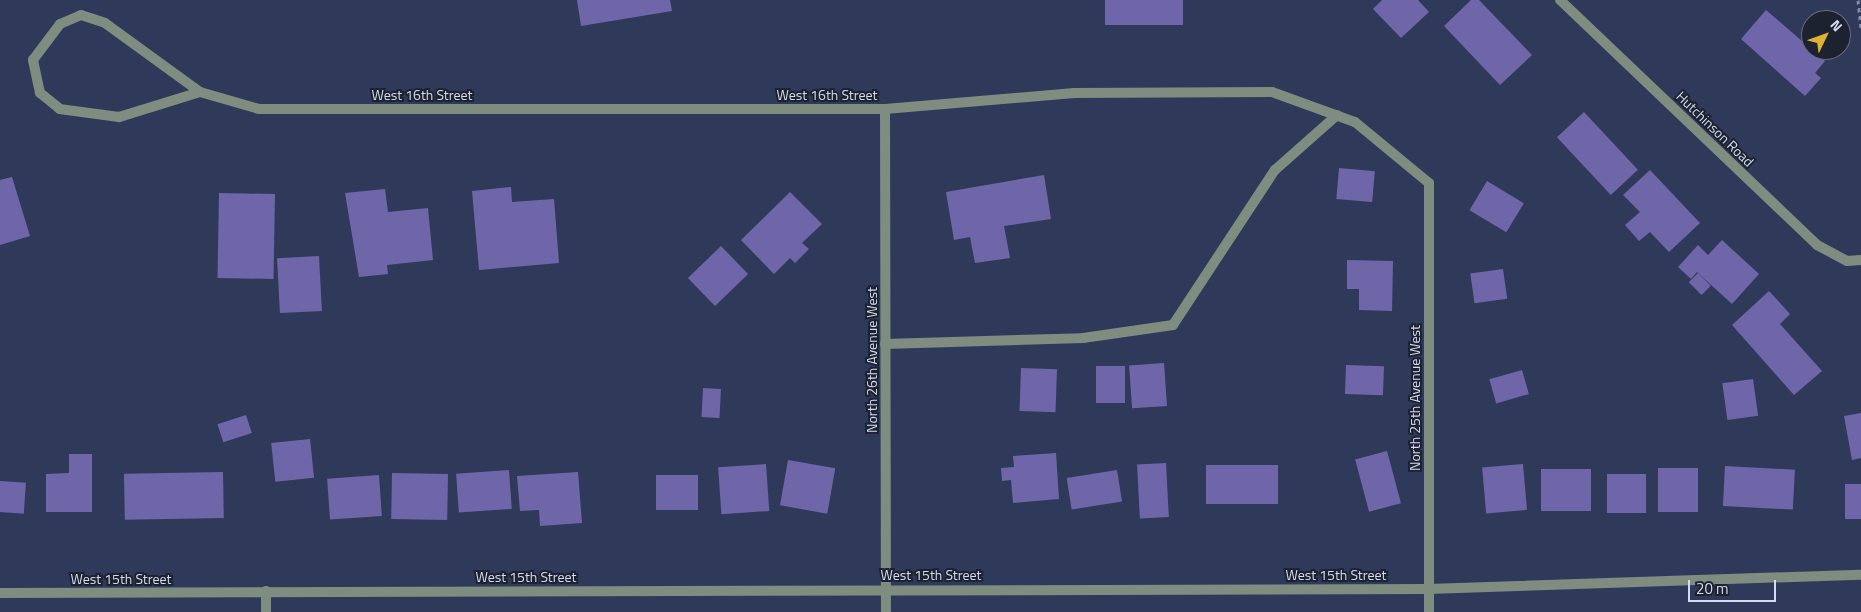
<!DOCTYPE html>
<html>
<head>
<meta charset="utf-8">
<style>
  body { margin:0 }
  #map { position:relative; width:1861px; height:612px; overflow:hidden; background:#2f3a5a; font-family:"Titillium Web",sans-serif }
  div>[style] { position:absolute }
  .building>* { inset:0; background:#6f66a9; transform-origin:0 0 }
  .path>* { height:3px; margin-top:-1.5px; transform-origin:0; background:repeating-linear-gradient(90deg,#828ca6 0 4px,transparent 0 8px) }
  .lane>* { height:10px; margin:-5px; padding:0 5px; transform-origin:5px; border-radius:5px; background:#7e8d7f }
  .street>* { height:10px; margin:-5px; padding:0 5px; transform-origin:5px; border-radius:5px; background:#7e8d7f }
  span { translate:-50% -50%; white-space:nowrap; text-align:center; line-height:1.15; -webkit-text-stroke:4px #1d2231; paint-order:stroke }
  .street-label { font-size:14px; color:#d4dcf0 }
  .north { position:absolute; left:1801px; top:10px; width:50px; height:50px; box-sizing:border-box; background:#1d2231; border:1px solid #666c7d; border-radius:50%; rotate:48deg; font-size:14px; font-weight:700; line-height:20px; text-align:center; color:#d4dcf0 }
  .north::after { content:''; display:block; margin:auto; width:18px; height:22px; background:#ddb133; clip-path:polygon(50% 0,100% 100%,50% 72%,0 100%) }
  .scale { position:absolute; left:1688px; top:580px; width:88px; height:22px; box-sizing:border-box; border:2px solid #d4dcf0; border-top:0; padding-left:6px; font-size:15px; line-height:18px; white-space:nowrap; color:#d4dcf0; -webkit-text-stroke:4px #1d2231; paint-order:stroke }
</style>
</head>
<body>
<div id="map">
  <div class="building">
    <i style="clip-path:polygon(577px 0,670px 0,672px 11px,581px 26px)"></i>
    <i style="left:1105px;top:0;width:78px;height:25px"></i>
    <i style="clip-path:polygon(1382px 0,1418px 0,1429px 12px,1401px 38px,1373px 9px)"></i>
    <i style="clip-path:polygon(1471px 0,1479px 0,1532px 55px,1500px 85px,1444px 26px)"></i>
    <i style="clip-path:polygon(1766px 10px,1825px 61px,1815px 73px,1821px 78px,1805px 96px,1741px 39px)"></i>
    <i style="left:1584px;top:112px;width:79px;height:37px;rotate:47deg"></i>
    <i style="left:1339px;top:168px;width:36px;height:31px;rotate:5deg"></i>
    <i style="clip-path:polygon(1650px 170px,1700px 223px,1669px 252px,1650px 232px,1639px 241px,1625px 225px,1640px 212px,1623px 195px)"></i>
    <i style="clip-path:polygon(1044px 175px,1051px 219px,1004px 226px,1010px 258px,975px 263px,970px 237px,954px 240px,946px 192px)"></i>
    <i style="clip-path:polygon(12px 177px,30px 236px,0 245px,0 180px)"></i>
    <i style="left:1487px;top:181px;width:43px;height:34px;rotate:31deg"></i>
    <i style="clip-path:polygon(511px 187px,512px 202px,554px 199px,559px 263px,479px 270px,472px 191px)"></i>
    <i style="clip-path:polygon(385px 189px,388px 212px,428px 208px,433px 260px,387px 265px,388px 274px,359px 277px,345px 193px)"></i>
    <i style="clip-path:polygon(790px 192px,822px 224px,802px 243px,809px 249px,795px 263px,790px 258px,774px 274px,741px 240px)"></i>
    <i style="left:219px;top:193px;width:56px;height:85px;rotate:1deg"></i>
    <i style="clip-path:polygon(1722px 240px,1759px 274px,1732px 304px,1697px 272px,1691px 279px,1678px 267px,1698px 245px,1708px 255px)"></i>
    <i style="left:721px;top:246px;width:39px;height:46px;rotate:46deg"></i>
    <i style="left:319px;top:256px;width:55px;height:42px;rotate:87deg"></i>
    <i style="clip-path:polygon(1347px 260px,1393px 261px,1392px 311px,1359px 310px,1359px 289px,1347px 289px)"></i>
    <i style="left:1503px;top:269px;width:30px;height:33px;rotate:82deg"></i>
    <i style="left:1698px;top:273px;width:18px;height:13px;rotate:45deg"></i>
    <i style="clip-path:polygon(1769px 291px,1790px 314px,1780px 324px,1822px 371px,1794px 395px,1732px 325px)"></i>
    <i style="left:1164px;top:363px;width:43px;height:35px;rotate:86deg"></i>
    <i style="left:1346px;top:365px;width:38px;height:29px;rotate:2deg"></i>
    <i style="left:1096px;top:366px;width:29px;height:37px"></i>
    <i style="left:1021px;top:368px;width:36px;height:43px;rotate:2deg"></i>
    <i style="left:1522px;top:370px;width:25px;height:34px;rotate:74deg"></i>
    <i style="left:1753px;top:379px;width:37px;height:31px;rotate:82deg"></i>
    <i style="left:703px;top:388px;width:18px;height:29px;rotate:3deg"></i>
    <i style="clip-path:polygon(1861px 413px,1861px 458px,1852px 460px,1844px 416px)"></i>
    <i style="left:246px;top:415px;width:19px;height:30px;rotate:72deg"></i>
    <i style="left:310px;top:439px;width:39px;height:39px;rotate:84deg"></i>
    <i style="left:1387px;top:451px;width:54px;height:33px;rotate:75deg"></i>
    <i style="clip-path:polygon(1056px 453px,1059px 499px,1013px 503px,1011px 480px,1002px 481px,1001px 468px,1014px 467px,1013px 456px)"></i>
    <i style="clip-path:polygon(69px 454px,92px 454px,92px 512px,46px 512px,46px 474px,69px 473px)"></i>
    <i style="left:788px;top:460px;width:48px;height:46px;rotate:10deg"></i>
    <i style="left:1166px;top:463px;width:54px;height:29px;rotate:87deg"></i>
    <i style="left:766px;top:464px;width:47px;height:48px;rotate:86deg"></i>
    <i style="left:1523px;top:464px;width:46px;height:41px;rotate:85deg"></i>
    <i style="left:1206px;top:465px;width:72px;height:39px"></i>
    <i style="left:1725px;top:466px;width:70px;height:40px;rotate:3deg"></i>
    <i style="left:1698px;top:468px;width:44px;height:40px;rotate:90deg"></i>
    <i style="left:1591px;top:469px;width:42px;height:50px;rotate:90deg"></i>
    <i style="left:509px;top:470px;width:39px;height:53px;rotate:86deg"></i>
    <i style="left:1117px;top:470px;width:32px;height:51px;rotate:81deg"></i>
    <i style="left:223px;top:472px;width:46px;height:99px;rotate:89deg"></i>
    <i style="clip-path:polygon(578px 472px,582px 523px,540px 526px,539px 510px,520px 511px,517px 476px)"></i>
    <i style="left:392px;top:473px;width:56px;height:46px;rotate:1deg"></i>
    <i style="left:1607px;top:474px;width:39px;height:39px"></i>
    <i style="left:379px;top:475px;width:41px;height:52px;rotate:86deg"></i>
    <i style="left:656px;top:475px;width:42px;height:35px"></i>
    <i style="left:0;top:481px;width:26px;height:31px;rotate:4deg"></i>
    <i style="left:1845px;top:484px;width:16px;height:35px"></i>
  </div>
  <div class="path">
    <i style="left:1858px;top:0;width:30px;rotate:84deg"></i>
  </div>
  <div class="lane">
    <i style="left:885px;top:344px;width:198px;rotate:-1.7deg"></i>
    <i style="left:1083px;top:338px;width:91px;rotate:-8.2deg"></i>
    <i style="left:1173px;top:325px;width:186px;rotate:-56.7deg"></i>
    <i style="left:1275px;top:170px;width:83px;rotate:-41.6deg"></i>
  </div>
  <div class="street">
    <i style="left:1560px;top:0;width:355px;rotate:43.6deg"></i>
    <i style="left:1817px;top:245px;width:34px;rotate:28deg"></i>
    <i style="left:1847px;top:261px;width:14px;rotate:-4deg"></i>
    <i style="left:81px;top:15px;width:25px;rotate:18deg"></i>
    <i style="left:105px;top:23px;width:117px;rotate:36deg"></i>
    <i style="left:200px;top:92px;width:85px;rotate:162.8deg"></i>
    <i style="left:119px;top:117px;width:60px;rotate:-172.3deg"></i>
    <i style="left:60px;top:109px;width:26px;rotate:-141deg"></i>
    <i style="left:40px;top:93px;width:34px;rotate:-102deg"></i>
    <i style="left:33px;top:60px;width:45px;rotate:-53.1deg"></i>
    <i style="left:60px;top:24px;width:23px;rotate:-23deg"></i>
    <i style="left:200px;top:92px;width:61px;rotate:16.1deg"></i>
    <i style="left:259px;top:109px;width:626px"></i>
    <i style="left:885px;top:109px;width:190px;rotate:-4.8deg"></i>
    <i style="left:1074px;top:93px;width:198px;rotate:-0.3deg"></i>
    <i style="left:1272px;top:92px;width:88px;rotate:19.9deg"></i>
    <i style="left:1355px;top:122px;width:96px;rotate:39.5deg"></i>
    <i style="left:1429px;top:183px;width:429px;rotate:90deg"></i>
    <i style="left:885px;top:109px;width:503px;rotate:89.89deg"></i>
    <i style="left:266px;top:591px;width:21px;rotate:90deg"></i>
    <i style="left:0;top:593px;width:1428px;rotate:-0.16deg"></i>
    <i style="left:1428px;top:589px;width:433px;rotate:-1.9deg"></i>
  </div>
  <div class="street-label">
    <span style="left:422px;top:95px">West 16th Street</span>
    <span style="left:827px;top:95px">West 16th Street</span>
    <span style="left:1715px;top:129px;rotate:44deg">Hutchinson Road</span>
    <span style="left:872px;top:360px;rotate:-90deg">North 26th Avenue West</span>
    <span style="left:1415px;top:398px;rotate:-90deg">North 25th Avenue West</span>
    <span style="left:931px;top:575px">West 15th Street</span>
    <span style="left:1336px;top:575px">West 15th Street</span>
    <span style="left:526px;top:577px">West 15th Street</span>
    <span style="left:121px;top:579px">West 15th Street</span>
  </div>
  <div class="north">N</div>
  <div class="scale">20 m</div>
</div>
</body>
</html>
